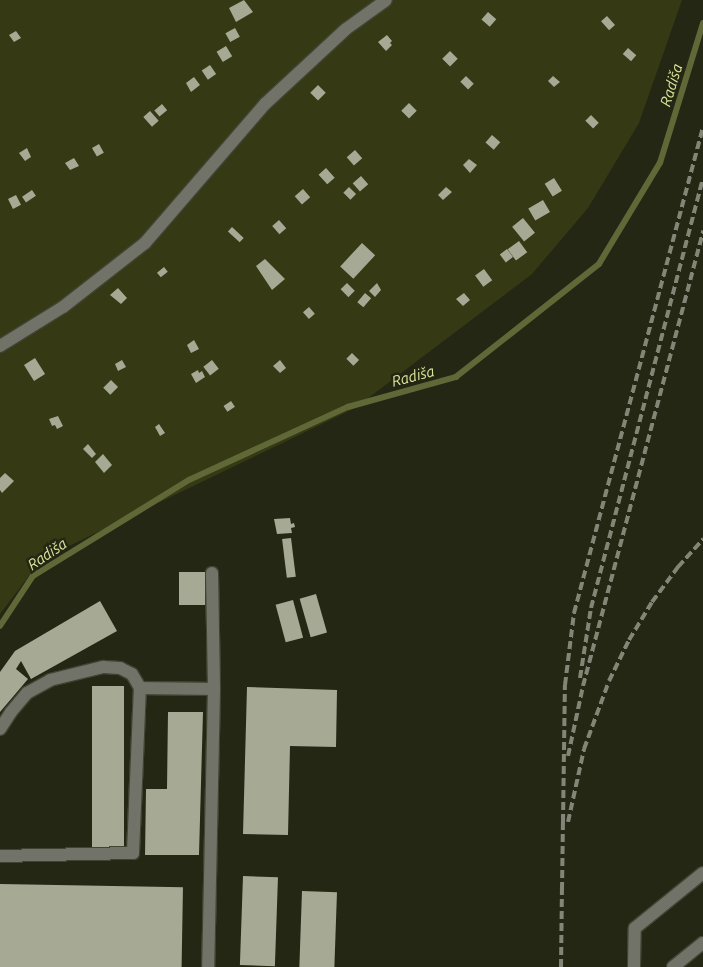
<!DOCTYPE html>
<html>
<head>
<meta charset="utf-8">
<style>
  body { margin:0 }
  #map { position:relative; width:703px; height:967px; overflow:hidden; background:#252715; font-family:Ubuntu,sans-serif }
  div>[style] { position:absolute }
  .green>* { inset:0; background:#353914 }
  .stream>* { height:5.5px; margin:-2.75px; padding:0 2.75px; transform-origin:2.75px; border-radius:2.75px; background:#616838 }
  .building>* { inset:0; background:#a6aa94; transform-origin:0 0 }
  .roads { filter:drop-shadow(1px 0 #424433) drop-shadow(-1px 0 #424433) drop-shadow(0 1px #424433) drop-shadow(0 -1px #424433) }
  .minor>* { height:12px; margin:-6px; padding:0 6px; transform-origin:6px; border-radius:6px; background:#717369 }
  .rail>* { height:4px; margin-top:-2px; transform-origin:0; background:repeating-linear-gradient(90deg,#838576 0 8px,transparent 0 12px) }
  span { translate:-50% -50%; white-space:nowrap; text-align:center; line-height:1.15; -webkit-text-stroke:5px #252715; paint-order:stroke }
  .water-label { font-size:15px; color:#dbe699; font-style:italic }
</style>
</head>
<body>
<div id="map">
  <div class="green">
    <i style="clip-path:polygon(0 0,682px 0,639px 123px,588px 208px,532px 274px,355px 408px,42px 559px,0 614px)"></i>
  </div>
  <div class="stream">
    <i style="left:0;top:626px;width:60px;rotate:-56.6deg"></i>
    <i style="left:33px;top:576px;width:183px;rotate:-31.6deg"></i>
    <i style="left:189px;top:480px;width:175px;rotate:-24.7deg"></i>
    <i style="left:348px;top:407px;width:112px;rotate:-15.5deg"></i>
    <i style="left:456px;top:377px;width:182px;rotate:-38.3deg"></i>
    <i style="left:599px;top:264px;width:118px;rotate:-58.9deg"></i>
    <i style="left:660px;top:163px;width:146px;rotate:-72.9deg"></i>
  </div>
  <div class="building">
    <i style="clip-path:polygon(244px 0,253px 12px,236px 22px,229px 8px)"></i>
    <i style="left:488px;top:12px;width:11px;height:10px;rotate:41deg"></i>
    <i style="left:607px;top:16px;width:12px;height:8px;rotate:48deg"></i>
    <i style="left:235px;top:28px;width:10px;height:11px;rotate:61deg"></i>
    <i style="clip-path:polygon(16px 31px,21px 38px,14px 42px,9px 35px)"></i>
    <i style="clip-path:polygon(387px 35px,392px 41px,390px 43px,392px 45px,386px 51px,378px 42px)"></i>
    <i style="left:226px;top:46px;width:12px;height:11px;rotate:59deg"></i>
    <i style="left:628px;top:48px;width:11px;height:8px;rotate:41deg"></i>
    <i style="left:450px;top:51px;width:11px;height:11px;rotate:45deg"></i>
    <i style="left:210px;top:65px;width:11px;height:10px;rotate:56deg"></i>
    <i style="left:466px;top:76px;width:11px;height:8px;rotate:45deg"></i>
    <i style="clip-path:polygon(553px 76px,560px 82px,554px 87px,548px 81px)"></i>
    <i style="clip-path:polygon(194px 77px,200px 85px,191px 92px,186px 83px)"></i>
    <i style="left:318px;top:85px;width:11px;height:11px;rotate:45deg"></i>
    <i style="left:409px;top:103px;width:11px;height:11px;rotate:45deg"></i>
    <i style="left:162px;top:104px;width:8px;height:10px;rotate:50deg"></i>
    <i style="left:150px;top:111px;width:13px;height:9px;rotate:48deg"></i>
    <i style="left:591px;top:115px;width:11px;height:8px;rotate:45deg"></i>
    <i style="left:492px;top:135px;width:11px;height:10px;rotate:41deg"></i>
    <i style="left:99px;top:144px;width:10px;height:8px;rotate:61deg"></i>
    <i style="clip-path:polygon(27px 148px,31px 157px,25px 161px,19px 153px)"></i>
    <i style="left:355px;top:150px;width:11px;height:11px;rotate:49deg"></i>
    <i style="clip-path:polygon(74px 158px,79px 166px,70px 170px,65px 163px)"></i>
    <i style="clip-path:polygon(469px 159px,477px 165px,470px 173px,463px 165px)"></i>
    <i style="left:326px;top:168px;width:13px;height:10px;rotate:48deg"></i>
    <i style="left:361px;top:176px;width:11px;height:11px;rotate:49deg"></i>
    <i style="left:554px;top:178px;width:15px;height:11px;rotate:58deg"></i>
    <i style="left:349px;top:187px;width:10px;height:8px;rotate:45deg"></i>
    <i style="clip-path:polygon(446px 187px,452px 192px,443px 200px,438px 195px)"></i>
    <i style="left:303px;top:189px;width:11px;height:11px;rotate:49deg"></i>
    <i style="left:32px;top:190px;width:7px;height:12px;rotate:56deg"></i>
    <i style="left:16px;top:195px;width:11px;height:9px;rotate:63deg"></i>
    <i style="left:543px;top:200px;width:14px;height:17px;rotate:60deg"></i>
    <i style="left:523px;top:218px;width:19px;height:14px;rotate:51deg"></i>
    <i style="left:279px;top:220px;width:11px;height:9px;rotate:49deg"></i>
    <i style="left:232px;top:227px;width:16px;height:6px;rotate:43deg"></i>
    <i style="left:519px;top:241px;width:14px;height:14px;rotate:54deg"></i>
    <i style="left:362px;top:243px;width:18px;height:32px;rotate:43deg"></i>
    <i style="left:507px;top:249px;width:10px;height:9px;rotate:53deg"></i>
    <i style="clip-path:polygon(265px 259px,285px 279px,272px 290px,256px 266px)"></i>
    <i style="left:164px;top:267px;width:6px;height:9px;rotate:51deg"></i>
    <i style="left:484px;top:269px;width:14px;height:11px;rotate:54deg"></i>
    <i style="left:347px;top:283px;width:11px;height:9px;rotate:45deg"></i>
    <i style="clip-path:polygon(377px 283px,381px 290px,375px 297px,369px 291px)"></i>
    <i style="clip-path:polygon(118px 288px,127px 298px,121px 304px,110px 295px)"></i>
    <i style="left:365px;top:293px;width:8px;height:12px;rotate:40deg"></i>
    <i style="clip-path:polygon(464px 293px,470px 300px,463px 306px,456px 299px)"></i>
    <i style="left:309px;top:307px;width:9px;height:8px;rotate:49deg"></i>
    <i style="clip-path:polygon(194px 340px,199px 349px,191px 353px,187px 345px)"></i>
    <i style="left:352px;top:353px;width:10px;height:8px;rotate:45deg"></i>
    <i style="left:35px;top:358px;width:19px;height:13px;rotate:58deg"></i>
    <i style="clip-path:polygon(122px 360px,126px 367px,118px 371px,115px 364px)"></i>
    <i style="left:212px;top:360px;width:11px;height:11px;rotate:52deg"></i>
    <i style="clip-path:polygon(280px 360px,286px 368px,280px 373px,273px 366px)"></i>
    <i style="clip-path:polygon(198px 370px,199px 373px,202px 371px,205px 377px,196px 383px,191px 374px)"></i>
    <i style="left:111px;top:380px;width:10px;height:11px;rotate:45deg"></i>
    <i style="left:231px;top:401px;width:7px;height:9px;rotate:56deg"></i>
    <i style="clip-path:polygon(58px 416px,63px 426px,57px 429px,55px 425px,52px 426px,49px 419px)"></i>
    <i style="clip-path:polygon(159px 424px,165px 433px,160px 436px,155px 427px)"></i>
    <i style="clip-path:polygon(88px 444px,96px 454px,92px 458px,83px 449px)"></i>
    <i style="clip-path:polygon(103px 454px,112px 465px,104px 473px,95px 462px)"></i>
    <i style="clip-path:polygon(5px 473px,14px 481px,2px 493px,0 490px,0 478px)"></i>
    <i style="clip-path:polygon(290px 518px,291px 524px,294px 523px,295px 527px,291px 528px,292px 533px,277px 534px,274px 519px)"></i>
    <i style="left:291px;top:538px;width:39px;height:9px;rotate:83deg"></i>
    <i style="left:179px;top:572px;width:26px;height:33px"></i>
    <i style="left:316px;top:594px;width:40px;height:17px;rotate:74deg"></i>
    <i style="left:293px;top:600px;width:39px;height:18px;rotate:75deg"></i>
    <i style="clip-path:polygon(100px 601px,117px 631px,31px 679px,21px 661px,16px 669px,28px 679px,0 712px,0 672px,15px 651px)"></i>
    <i style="left:92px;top:686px;width:32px;height:162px"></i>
    <i style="clip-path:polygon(247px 687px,337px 690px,336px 747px,290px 746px,288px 835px,243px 834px)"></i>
    <i style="clip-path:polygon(168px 712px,203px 712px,199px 855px,145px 855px,146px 789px,167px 789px)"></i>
    <i style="left:243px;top:876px;width:35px;height:89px;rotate:2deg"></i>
    <i style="left:0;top:884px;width:183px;height:83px;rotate:1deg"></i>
    <i style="left:302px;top:891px;width:35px;height:76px;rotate:2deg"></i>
  </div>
  <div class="roads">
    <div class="minor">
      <i style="left:0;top:346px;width:74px;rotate:-31.8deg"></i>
      <i style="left:63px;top:307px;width:104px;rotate:-38deg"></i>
      <i style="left:145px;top:243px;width:184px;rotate:-49.2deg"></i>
      <i style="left:265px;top:104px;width:110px;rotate:-42.8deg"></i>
      <i style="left:346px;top:29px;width:49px;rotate:-35.9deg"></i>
      <i style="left:212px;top:573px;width:116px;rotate:89deg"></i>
      <i style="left:0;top:729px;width:20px;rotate:-57deg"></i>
      <i style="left:11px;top:712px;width:25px;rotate:-50deg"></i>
      <i style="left:27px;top:693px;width:26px;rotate:-29deg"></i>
      <i style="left:50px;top:680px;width:55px;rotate:-13.8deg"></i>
      <i style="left:103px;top:667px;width:17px;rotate:3deg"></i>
      <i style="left:120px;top:668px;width:13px;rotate:27deg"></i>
      <i style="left:132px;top:674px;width:16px;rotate:60deg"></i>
      <i style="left:0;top:856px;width:133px;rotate:-1.3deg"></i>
      <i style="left:133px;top:853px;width:165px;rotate:-87.6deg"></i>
      <i style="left:140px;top:688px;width:74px;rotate:0.8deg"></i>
      <i style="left:214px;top:689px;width:278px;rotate:91.2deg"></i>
      <i style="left:634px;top:967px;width:39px;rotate:-89deg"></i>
      <i style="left:635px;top:928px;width:87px;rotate:-39deg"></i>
      <i style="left:673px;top:967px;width:38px;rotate:-39deg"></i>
    </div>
  </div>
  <div class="rail">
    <i style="left:580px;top:678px;width:71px;rotate:-81.1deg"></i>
    <i style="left:591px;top:608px;width:443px;rotate:-75.4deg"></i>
    <i style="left:568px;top:756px;width:72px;rotate:-77.9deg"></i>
    <i style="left:583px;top:686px;width:471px;rotate:-75.2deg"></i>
    <i style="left:563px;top:822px;width:137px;rotate:-89.2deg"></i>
    <i style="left:565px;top:685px;width:73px;rotate:-82.9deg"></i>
    <i style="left:574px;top:613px;width:503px;rotate:-75.13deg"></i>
    <i style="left:568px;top:822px;width:75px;rotate:-77.6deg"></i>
    <i style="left:584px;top:749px;width:72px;rotate:-69.8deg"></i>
    <i style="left:609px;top:681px;width:46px;rotate:-64deg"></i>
    <i style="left:629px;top:640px;width:44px;rotate:-58.8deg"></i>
    <i style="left:652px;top:602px;width:44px;rotate:-53.4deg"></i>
    <i style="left:678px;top:567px;width:38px;rotate:-48deg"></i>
    <i style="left:562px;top:890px;width:75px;rotate:-89.2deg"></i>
    <i style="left:561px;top:967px;width:82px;rotate:-89.3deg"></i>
  </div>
  <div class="water-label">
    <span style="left:671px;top:85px;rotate:-73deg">Radiša</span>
    <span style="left:413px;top:376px;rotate:-15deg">Radiša</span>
    <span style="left:47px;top:554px;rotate:-34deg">Radiša</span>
  </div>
</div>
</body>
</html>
